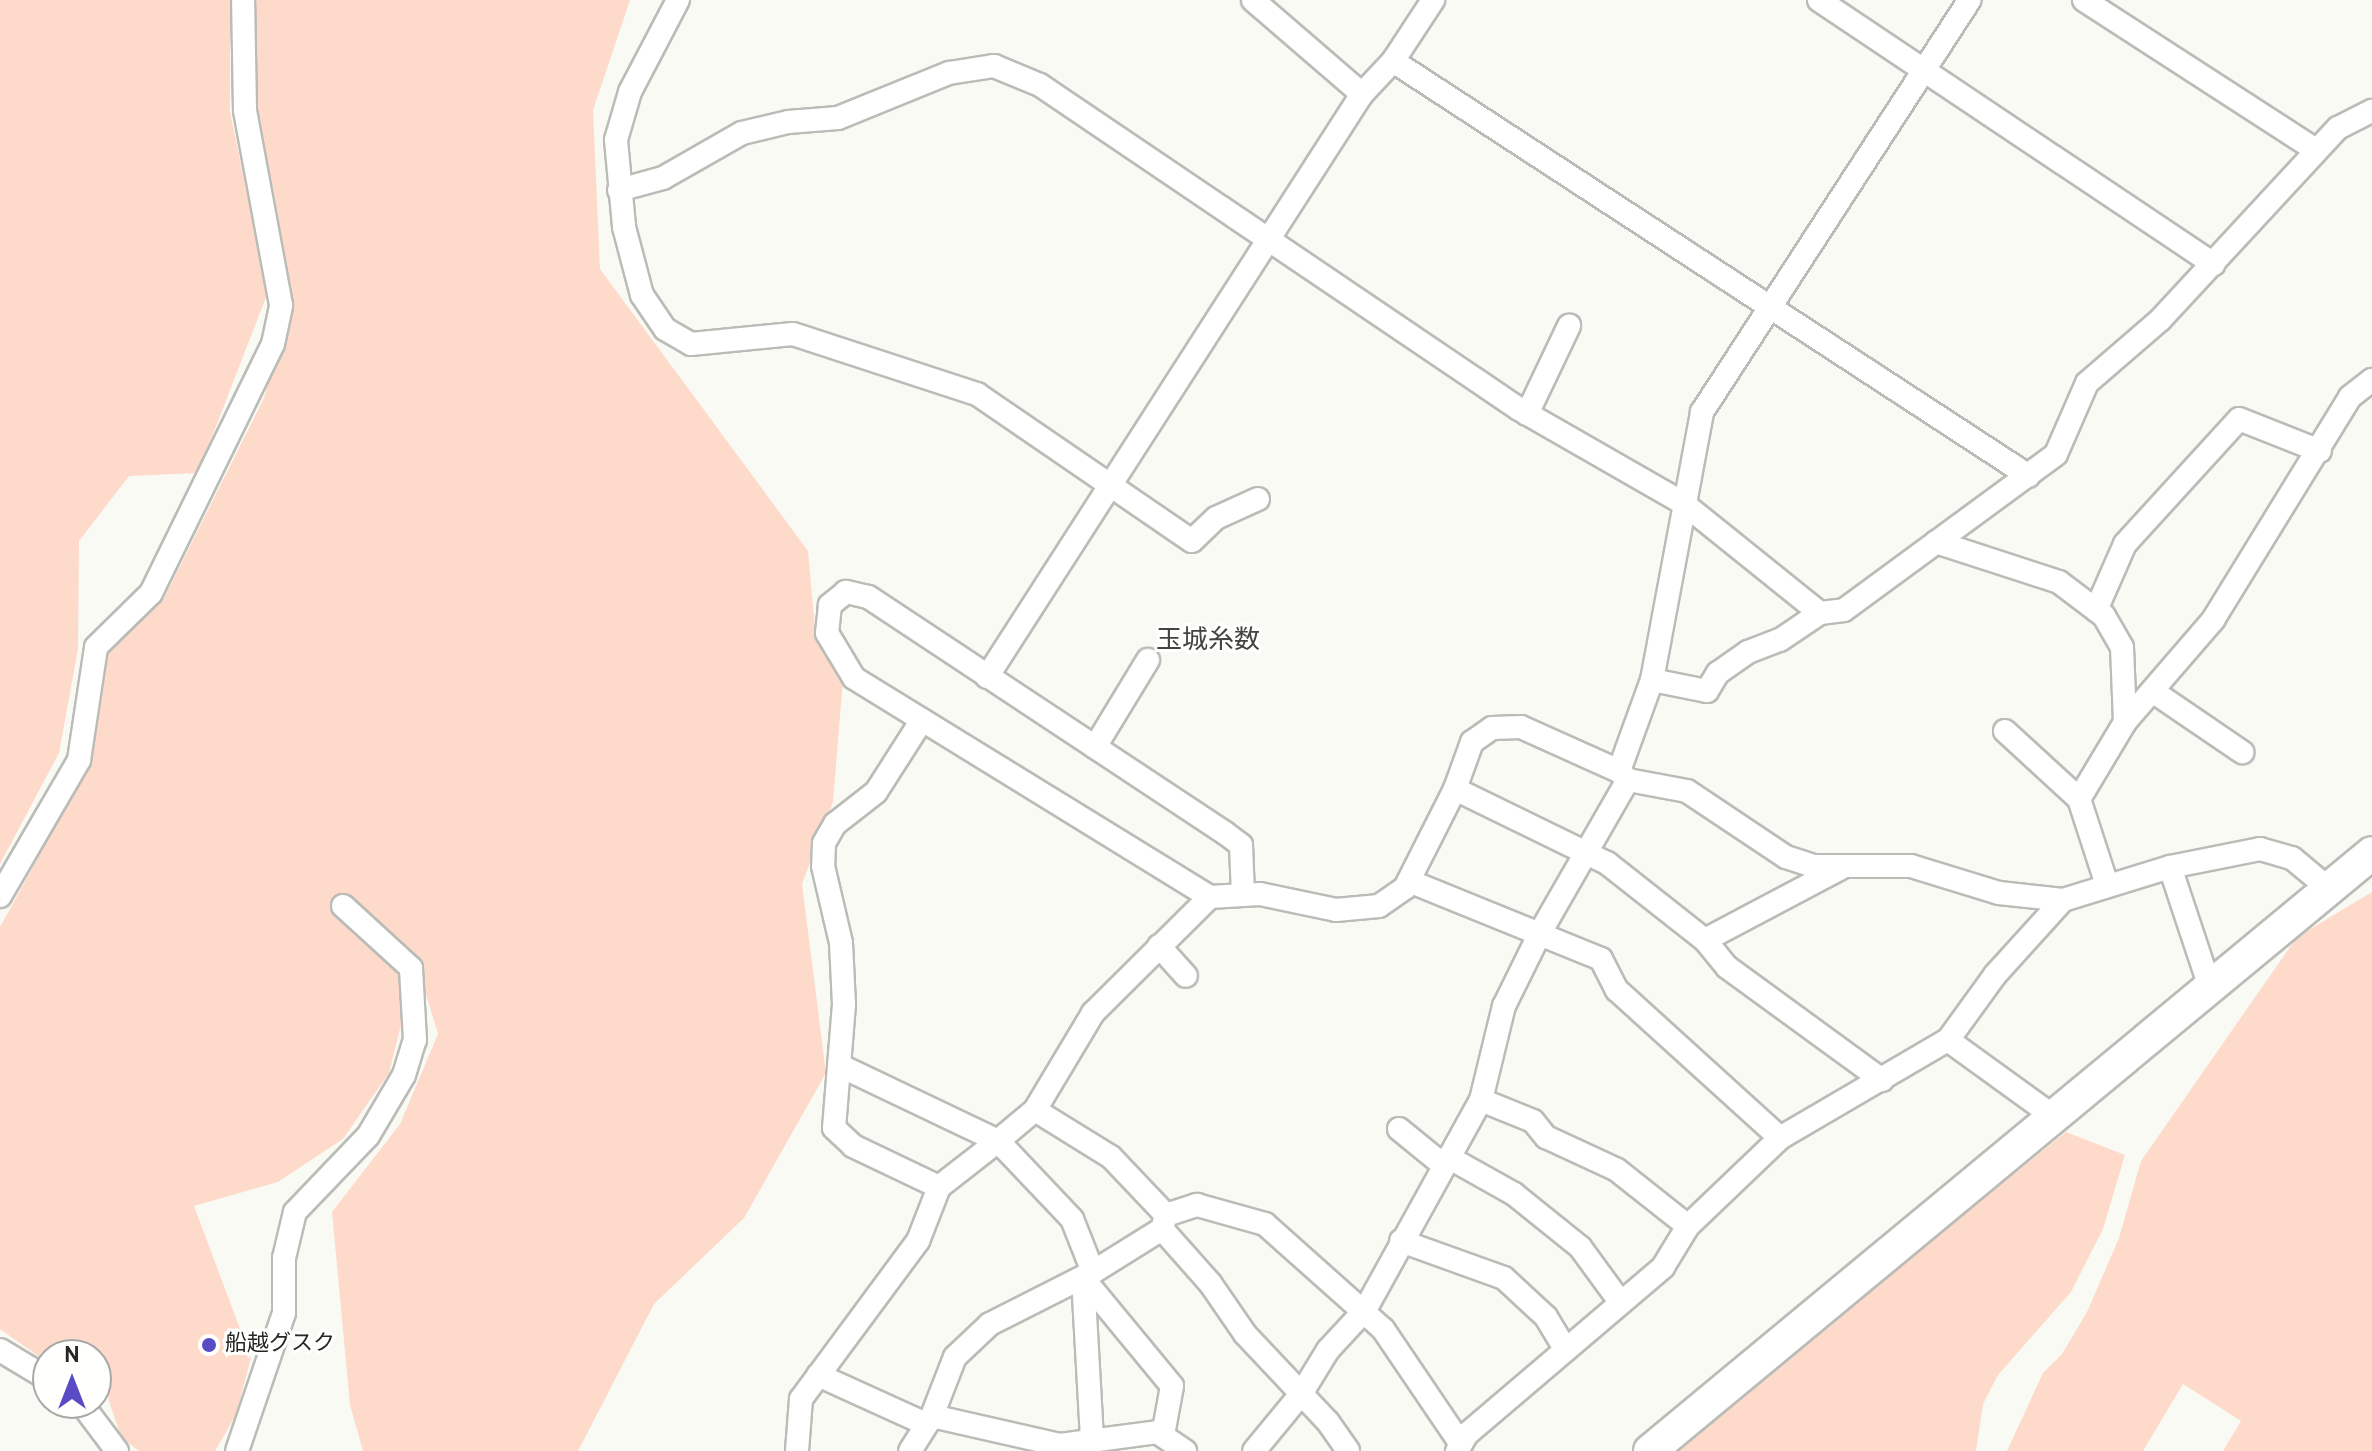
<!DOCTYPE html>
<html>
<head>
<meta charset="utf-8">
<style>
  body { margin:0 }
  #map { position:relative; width:2372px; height:1451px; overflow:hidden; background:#f9faf4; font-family:Overpass,"Noto Sans JP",sans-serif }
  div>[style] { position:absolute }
  .green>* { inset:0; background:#fedacb }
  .roads { filter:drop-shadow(2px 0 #bbbcb7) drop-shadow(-2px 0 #bbbcb7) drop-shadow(0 2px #bbbcb7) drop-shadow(0 -2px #bbbcb7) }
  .street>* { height:22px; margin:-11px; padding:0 11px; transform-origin:11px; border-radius:11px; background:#fff }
  .secondary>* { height:32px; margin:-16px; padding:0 16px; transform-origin:16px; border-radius:16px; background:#fff }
  .dots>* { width:22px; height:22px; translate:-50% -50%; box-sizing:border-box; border:4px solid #fffffe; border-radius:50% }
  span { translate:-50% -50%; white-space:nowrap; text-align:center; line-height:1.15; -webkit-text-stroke:6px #fffffe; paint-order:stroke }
  .poi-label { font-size:22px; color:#262624 }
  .left { translate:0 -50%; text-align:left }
  .quarter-label { font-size:26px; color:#43443f }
  .north { position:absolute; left:32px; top:1339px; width:80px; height:80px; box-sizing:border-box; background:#fffffe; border:2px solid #a8a8a7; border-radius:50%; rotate:0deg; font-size:22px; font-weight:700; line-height:32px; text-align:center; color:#262624 }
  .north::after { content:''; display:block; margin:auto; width:28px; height:36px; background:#584bc3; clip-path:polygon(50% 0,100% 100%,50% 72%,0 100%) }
</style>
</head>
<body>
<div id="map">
  <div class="green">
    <i style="clip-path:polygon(0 0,230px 0,230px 112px,268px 292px,198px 473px,129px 476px,79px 541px,78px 649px,59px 753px,0 864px)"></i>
    <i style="clip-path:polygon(253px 0,630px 0,593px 110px,600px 269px,808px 551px,816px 639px,843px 679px,833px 802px,802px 884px,826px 1073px,744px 1218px,654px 1304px,578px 1451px,363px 1451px,350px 1405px,332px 1212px,400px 1124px,438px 1034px,417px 965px,404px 973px,407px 1001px,389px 1073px,343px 1139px,278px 1182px,194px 1206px,251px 1358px,236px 1415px,215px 1451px,139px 1451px,121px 1437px,106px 1392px,96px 1387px,96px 1355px,48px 1355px,48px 1363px,0 1329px,0 927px,76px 789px,105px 654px,164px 598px,264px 398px,292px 293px,254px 95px)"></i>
    <i style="clip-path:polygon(2372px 892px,2372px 1451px,2223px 1451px,2241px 1421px,2183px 1384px,2143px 1451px,2007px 1451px,2043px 1373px,2062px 1354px,2087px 1312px,2119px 1238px,2141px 1161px,2297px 937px)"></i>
    <i style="clip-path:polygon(2066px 1132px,2125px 1155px,2103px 1229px,2071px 1292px,1998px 1375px,1983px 1404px,1976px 1451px,1670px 1451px)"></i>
  </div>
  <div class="roads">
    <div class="street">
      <i style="left:678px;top:0;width:104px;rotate:117.6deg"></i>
      <i style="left:630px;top:92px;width:50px;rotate:106.3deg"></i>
      <i style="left:616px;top:140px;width:87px;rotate:84.7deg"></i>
      <i style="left:624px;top:227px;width:70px;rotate:75.2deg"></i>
      <i style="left:642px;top:295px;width:41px;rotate:55.9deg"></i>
      <i style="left:665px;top:329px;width:30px;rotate:30deg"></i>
      <i style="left:691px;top:344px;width:102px;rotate:-5.6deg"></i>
      <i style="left:793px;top:334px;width:194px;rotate:18.1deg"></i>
      <i style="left:977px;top:394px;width:260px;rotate:34.4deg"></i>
      <i style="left:1192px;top:541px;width:33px;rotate:-44deg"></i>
      <i style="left:1216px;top:518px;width:46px;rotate:-24.3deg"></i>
      <i style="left:1253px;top:0;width:144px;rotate:40.8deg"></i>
      <i style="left:1819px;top:0;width:475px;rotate:33.8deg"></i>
      <i style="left:2084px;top:0;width:276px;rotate:32.9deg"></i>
      <i style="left:1393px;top:61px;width:759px;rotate:33.13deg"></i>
      <i style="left:619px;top:190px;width:46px;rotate:-15.3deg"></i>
      <i style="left:663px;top:178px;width:91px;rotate:-29.7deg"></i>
      <i style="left:742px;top:133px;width:47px;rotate:-13.4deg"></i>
      <i style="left:788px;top:122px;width:50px;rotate:-4.6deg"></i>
      <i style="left:838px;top:118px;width:120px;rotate:-22.1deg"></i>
      <i style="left:949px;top:73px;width:46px;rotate:-8.8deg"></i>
      <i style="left:994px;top:66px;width:50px;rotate:22.4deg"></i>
      <i style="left:1040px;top:85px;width:578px;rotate:34.07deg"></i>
      <i style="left:1519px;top:409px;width:189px;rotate:29.8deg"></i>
      <i style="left:1683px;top:503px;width:176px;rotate:38.8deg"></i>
      <i style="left:1820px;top:613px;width:24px;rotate:-7deg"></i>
      <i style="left:1844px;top:610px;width:263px;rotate:-36.3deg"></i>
      <i style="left:2056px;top:454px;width:77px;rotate:-66.4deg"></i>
      <i style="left:2087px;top:383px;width:96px;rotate:-40.8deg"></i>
      <i style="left:2160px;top:320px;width:262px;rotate:-47.2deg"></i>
      <i style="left:2338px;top:128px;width:38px;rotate:-27deg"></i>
      <i style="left:1527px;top:414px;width:98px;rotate:-64.5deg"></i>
      <i style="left:1936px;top:542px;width:129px;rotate:18deg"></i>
      <i style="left:2059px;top:582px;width:56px;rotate:37.1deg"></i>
      <i style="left:2104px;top:616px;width:36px;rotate:60deg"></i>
      <i style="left:2122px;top:647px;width:75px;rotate:87.7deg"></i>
      <i style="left:2096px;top:610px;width:72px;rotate:-66.3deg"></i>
      <i style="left:2125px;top:544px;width:169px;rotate:-47.6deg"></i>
      <i style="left:2239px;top:419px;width:87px;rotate:21.6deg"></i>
      <i style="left:987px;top:677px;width:693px;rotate:-57.25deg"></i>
      <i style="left:1362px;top:94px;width:45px;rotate:-46.8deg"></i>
      <i style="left:1393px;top:61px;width:73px;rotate:-56.7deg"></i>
      <i style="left:1652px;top:680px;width:56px;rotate:11.3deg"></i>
      <i style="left:1707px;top:691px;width:21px;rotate:-59deg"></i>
      <i style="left:1718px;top:673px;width:37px;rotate:-35deg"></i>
      <i style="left:1748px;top:652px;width:34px;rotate:-21deg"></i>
      <i style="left:1780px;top:640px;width:48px;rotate:-34deg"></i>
      <i style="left:2154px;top:692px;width:107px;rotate:34.3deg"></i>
      <i style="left:922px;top:720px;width:85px;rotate:122.6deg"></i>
      <i style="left:876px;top:792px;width:52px;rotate:142deg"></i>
      <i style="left:835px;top:824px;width:22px;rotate:120deg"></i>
      <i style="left:824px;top:843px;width:23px;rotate:92deg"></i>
      <i style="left:823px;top:866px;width:79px;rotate:76.8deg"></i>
      <i style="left:841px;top:943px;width:61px;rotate:87.2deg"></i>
      <i style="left:844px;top:1004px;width:124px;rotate:94.6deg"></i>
      <i style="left:834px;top:1128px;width:26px;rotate:43deg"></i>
      <i style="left:853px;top:1146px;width:95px;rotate:25.5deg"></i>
      <i style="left:2005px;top:731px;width:100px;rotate:42.6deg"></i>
      <i style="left:1095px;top:747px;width:102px;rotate:-58.7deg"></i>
      <i style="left:1619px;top:771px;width:97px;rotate:-70.1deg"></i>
      <i style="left:1652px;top:680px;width:273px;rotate:-79.4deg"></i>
      <i style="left:1702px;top:412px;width:491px;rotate:-57deg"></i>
      <i style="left:1455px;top:789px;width:169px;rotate:26deg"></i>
      <i style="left:1607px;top:863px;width:125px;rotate:38.2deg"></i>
      <i style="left:1705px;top:940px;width:35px;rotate:51deg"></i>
      <i style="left:1727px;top:967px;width:192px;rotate:36.1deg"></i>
      <i style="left:2170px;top:867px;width:126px;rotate:71.6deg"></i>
      <i style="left:1409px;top:881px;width:207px;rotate:22.1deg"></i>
      <i style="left:1601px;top:959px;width:35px;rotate:63deg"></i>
      <i style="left:1617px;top:990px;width:220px;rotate:42.2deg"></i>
      <i style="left:2107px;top:885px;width:90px;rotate:-108deg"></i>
      <i style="left:2079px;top:799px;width:90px;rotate:-59.1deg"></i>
      <i style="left:2125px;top:722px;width:135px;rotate:-49.2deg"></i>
      <i style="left:2213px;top:620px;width:262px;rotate:-58.4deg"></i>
      <i style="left:2350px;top:397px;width:28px;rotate:-38deg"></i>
      <i style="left:1243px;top:895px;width:50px;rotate:-92.3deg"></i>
      <i style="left:1241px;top:845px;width:20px;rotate:-143deg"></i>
      <i style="left:1225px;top:833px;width:428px;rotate:-146.5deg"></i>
      <i style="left:868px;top:597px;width:23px;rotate:-167deg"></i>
      <i style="left:846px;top:592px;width:21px;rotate:141deg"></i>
      <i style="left:830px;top:605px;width:28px;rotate:96deg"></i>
      <i style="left:827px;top:633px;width:52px;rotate:59deg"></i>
      <i style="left:854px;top:678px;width:418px;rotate:31.6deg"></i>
      <i style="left:1210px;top:897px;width:50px;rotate:-3.4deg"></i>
      <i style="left:1260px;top:894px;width:78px;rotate:11.9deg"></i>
      <i style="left:1336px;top:910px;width:43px;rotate:-5.3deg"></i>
      <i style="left:1379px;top:906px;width:32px;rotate:-35deg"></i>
      <i style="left:1405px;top:888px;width:111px;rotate:-63.2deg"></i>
      <i style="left:1455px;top:789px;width:50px;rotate:-70.1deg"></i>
      <i style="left:1472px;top:742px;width:24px;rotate:-35deg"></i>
      <i style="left:1492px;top:728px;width:29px;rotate:-2deg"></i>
      <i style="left:1521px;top:727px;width:107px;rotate:24.2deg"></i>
      <i style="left:1619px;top:771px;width:13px;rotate:45deg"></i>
      <i style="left:1628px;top:780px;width:60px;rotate:10.6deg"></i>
      <i style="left:1687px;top:791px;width:119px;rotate:33.7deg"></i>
      <i style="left:1786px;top:857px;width:29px;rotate:18deg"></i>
      <i style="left:1814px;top:866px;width:97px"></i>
      <i style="left:1911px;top:866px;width:92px;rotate:17.1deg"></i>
      <i style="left:1999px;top:893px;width:64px;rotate:6.2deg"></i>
      <i style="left:2063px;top:900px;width:112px;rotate:-17.1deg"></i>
      <i style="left:2170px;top:867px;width:92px;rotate:-11.3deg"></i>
      <i style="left:2260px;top:849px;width:33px;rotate:16deg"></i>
      <i style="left:2292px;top:858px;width:47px;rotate:39.8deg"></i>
      <i style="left:0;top:896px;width:157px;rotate:-59.8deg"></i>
      <i style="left:79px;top:760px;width:114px;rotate:-81.4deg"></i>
      <i style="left:96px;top:647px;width:77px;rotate:-44.5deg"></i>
      <i style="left:151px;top:593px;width:277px;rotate:-63.9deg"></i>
      <i style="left:273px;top:344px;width:40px;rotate:-78deg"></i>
      <i style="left:281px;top:305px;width:198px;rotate:-100.5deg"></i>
      <i style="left:245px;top:110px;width:110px;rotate:-91deg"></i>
      <i style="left:1705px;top:940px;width:154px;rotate:-27.9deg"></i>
      <i style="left:1159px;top:946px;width:40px;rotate:48deg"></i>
      <i style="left:1948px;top:1040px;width:135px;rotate:35.9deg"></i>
      <i style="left:1481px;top:1100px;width:56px;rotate:22deg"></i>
      <i style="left:1533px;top:1121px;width:21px;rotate:51deg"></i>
      <i style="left:1546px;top:1137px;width:78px;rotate:24.9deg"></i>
      <i style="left:1617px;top:1170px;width:90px;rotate:38.3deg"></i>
      <i style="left:1035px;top:1110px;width:89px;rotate:31.7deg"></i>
      <i style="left:1111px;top:1157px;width:80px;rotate:46.5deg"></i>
      <i style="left:1399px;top:1129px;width:57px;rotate:39.3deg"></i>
      <i style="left:1448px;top:1157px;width:76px;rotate:29.3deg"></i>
      <i style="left:1514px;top:1194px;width:85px;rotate:38.8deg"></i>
      <i style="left:1580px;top:1247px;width:69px;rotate:53.8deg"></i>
      <i style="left:1166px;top:1215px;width:15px;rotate:106deg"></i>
      <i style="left:1162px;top:1229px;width:81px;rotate:148.1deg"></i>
      <i style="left:1093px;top:1272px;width:57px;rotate:-111.6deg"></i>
      <i style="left:1072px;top:1219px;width:108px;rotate:-133.5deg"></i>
      <i style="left:998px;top:1141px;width:48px;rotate:-40deg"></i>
      <i style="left:1035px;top:1110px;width:113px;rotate:-59.1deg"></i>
      <i style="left:1093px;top:1013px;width:165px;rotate:-44.8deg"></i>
      <i style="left:1166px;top:1215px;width:33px;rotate:-18deg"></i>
      <i style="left:1197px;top:1205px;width:71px;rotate:15.6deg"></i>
      <i style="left:1265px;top:1224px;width:158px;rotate:41.7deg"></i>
      <i style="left:1383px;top:1329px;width:139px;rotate:55.9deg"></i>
      <i style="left:1162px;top:1229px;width:72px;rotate:48.4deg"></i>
      <i style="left:1210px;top:1283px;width:62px;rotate:55.5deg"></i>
      <i style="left:1245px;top:1334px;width:121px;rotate:46.7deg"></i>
      <i style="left:1328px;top:1422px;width:35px;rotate:55deg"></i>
      <i style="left:1401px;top:1241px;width:109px;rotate:19.8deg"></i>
      <i style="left:1504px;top:1278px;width:57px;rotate:42.9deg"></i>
      <i style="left:1546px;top:1317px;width:37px;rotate:59deg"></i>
      <i style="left:1083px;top:1278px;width:140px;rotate:50.5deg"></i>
      <i style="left:1172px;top:1386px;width:50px;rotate:100.4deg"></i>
      <i style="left:1083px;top:1278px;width:163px;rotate:86.8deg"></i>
      <i style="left:0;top:1350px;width:56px;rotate:31.1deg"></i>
      <i style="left:818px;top:1375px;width:119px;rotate:24.4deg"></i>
      <i style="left:81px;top:1403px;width:60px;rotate:53.1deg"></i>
      <i style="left:932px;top:1416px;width:131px;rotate:12.8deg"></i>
      <i style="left:1060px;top:1445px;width:98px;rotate:-7.6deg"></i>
      <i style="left:1157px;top:1432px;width:34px;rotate:34deg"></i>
      <i style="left:237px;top:1451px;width:146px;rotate:-71.2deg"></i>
      <i style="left:284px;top:1313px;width:55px;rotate:-90deg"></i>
      <i style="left:284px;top:1258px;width:47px;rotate:-76.6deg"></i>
      <i style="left:295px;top:1212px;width:105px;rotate:-46.2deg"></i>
      <i style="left:368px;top:1136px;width:71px;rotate:-59.5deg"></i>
      <i style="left:404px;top:1075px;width:37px;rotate:-73deg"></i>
      <i style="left:415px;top:1040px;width:72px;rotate:-93.2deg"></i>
      <i style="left:411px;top:968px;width:92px;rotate:-137.6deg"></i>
      <i style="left:797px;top:1451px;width:52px;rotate:-85.6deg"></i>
      <i style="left:801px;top:1399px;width:197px;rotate:-53.5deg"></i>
      <i style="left:918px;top:1241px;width:58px;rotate:-68.7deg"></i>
      <i style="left:939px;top:1187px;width:75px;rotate:-37.9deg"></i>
      <i style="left:998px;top:1141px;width:176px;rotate:-154.5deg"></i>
      <i style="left:910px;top:1451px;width:41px;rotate:-57.8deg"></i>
      <i style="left:932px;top:1416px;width:63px;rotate:-68.7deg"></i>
      <i style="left:955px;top:1357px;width:48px;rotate:-43.3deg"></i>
      <i style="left:990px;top:1324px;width:115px;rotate:-26.8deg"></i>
      <i style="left:1254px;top:1451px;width:74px;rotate:-50.5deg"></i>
      <i style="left:1301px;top:1394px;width:52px;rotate:-58.5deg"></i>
      <i style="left:1328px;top:1350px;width:54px;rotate:-47.2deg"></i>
      <i style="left:1365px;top:1310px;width:240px;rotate:-61.1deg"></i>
      <i style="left:1481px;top:1100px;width:97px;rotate:-76.3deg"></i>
      <i style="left:1504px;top:1006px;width:84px;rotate:-63.7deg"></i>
      <i style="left:1541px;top:931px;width:174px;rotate:-60.1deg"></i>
      <i style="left:1457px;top:1451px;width:20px;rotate:-60deg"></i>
      <i style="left:1467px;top:1434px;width:257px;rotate:-40.4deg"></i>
      <i style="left:1663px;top:1267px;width:48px;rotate:-58.6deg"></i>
      <i style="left:1688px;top:1226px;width:127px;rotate:-43.7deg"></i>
      <i style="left:1780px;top:1138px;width:194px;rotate:-30.3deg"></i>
      <i style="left:1948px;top:1040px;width:80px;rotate:-54.1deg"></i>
      <i style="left:1995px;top:975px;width:101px;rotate:-47.8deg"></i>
    </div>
    <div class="secondary">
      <i style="left:1650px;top:1451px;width:937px;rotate:-39.63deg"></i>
    </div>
  </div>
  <div class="dots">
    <i style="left:209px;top:1345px;background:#584bc3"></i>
  </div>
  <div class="poi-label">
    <span class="left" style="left:225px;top:1345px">船越グスク</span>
  </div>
  <div class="quarter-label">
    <span style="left:1208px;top:642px">玉城糸数</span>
  </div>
  <div class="north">N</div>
</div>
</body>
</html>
